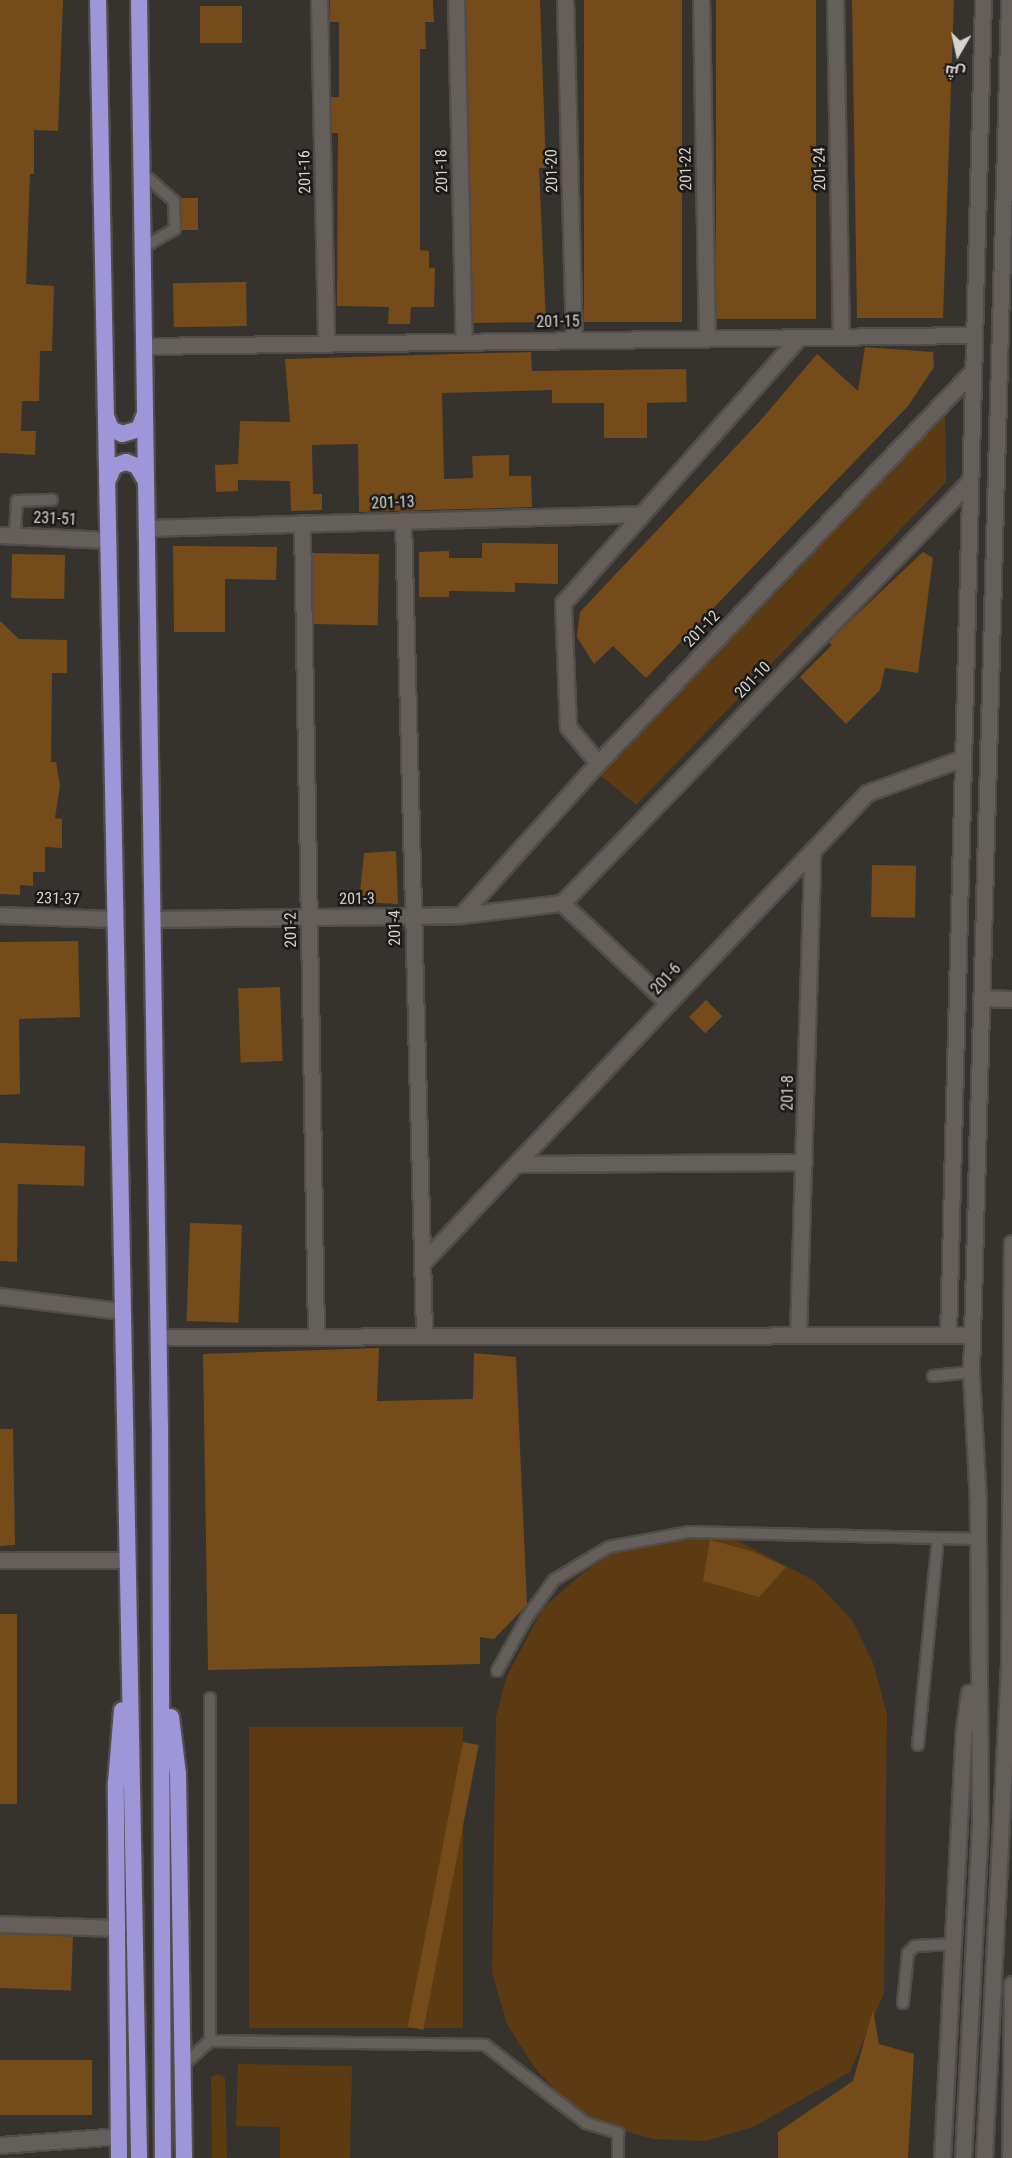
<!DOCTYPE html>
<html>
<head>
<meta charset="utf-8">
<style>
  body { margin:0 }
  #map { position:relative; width:1012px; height:2158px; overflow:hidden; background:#36322d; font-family:"Roboto Condensed",Cairo,sans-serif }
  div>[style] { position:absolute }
  .green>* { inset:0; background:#5d3b12; transform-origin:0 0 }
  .building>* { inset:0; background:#754c19; transform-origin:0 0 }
  .roads { filter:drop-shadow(2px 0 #514d4a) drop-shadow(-2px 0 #514d4a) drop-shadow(0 2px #514d4a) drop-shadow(0 -2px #514d4a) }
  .service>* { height:10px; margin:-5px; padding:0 5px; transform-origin:5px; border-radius:5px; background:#645f5a }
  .minor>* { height:15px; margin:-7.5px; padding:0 7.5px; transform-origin:7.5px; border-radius:7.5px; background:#645f5a }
  .tertiary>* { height:15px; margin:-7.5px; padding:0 7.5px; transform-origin:7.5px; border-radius:7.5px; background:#645f5a }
  .secondary>* { height:15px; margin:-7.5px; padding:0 7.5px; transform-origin:7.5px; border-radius:7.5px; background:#645f5a }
  .trunk>* { height:16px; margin:-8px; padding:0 8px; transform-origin:8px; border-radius:8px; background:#9e96d8 }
  span { translate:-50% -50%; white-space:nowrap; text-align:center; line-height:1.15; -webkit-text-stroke:5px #1c1a18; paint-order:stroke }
  .street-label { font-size:16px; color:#d6d4d1 }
  .north { position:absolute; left:928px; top:24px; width:60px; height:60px; -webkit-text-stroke:4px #1c1a18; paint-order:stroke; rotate:189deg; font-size:16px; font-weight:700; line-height:24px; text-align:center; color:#d6d4d1 }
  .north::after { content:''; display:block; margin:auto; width:21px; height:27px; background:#d6d4d1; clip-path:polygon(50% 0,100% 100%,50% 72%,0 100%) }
</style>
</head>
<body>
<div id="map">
  <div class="green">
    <i style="clip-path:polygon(945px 406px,946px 482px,636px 805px,599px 774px)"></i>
    <i style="clip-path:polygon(677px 1536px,734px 1539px,815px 1581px,852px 1620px,874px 1665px,887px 1715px,884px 1993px,850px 2072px,753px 2127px,705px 2141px,653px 2139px,603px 2125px,566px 2101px,534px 2067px,507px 2024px,492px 1972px,496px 1716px,507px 1676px,543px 1608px,583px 1573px,615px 1551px)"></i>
    <i style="left:249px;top:1727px;width:214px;height:301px"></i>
    <i style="clip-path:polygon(238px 2064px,352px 2066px,350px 2158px,280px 2158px,280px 2127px,236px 2126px)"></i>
    <i style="clip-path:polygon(218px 2074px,225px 2078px,227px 2158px,212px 2158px,211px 2077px)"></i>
  </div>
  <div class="building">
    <i style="clip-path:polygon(0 0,63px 0,58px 131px,34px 130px,34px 174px,30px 174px,26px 284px,54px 286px,52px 351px,40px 351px,39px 401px,22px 401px,21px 431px,36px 431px,35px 455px,0 453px)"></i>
    <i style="clip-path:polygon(330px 0,433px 0,434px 22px,425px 22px,426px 49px,420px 49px,420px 250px,429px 251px,429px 268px,435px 268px,434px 307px,411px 307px,410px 324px,388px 324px,389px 307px,337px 306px,338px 133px,331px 133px,331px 97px,339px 97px,339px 22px,330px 22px)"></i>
    <i style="clip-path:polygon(466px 0,540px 0,546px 168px,539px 168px,546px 322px,473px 323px)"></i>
    <i style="left:584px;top:0;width:98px;height:322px"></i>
    <i style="left:716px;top:0;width:100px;height:319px"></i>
    <i style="clip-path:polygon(852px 0,954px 0,943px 318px,857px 318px)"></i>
    <i style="left:200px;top:6px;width:42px;height:37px"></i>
    <i style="left:181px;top:198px;width:17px;height:32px"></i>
    <i style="left:246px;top:282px;width:44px;height:73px;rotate:89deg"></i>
    <i style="clip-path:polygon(865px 347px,933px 352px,934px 367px,908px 406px,646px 678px,613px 646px,594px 664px,577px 637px,580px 612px,761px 420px,817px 354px,858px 391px)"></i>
    <i style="clip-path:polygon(531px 352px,532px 371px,686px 369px,687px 402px,647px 403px,647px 438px,604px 438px,604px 403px,552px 403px,552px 390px,442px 393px,444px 479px,473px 478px,472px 456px,509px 455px,509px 476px,531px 476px,532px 507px,359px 512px,358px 444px,312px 445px,313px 494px,322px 494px,322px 510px,291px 511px,290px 481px,238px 480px,238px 491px,216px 492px,215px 465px,238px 464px,240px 421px,290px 422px,285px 359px)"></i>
    <i style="clip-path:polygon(482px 543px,558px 544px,558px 584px,515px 583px,515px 592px,449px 591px,449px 597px,419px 597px,419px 552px,449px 551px,449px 558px,482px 558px)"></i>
    <i style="clip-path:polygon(173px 546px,277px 547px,276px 580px,225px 579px,225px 632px,174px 632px)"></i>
    <i style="clip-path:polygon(923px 552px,933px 558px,918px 673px,885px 668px,880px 690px,846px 724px,800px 677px,832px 645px,828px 642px,833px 637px)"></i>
    <i style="left:312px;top:553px;width:67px;height:71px;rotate:1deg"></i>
    <i style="left:12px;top:554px;width:53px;height:44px;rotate:1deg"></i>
    <i style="clip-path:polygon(0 621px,19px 639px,67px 640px,67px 673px,52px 673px,51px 762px,56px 762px,60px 786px,55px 818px,62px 819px,62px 848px,45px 847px,45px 872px,33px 872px,33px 886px,20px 885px,20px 895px,0 894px)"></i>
    <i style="clip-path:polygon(396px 851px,398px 904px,359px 902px,364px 853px)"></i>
    <i style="left:872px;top:865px;width:44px;height:52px;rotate:1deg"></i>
    <i style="clip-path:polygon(78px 941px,80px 1017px,19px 1019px,20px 1094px,0 1095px,0 942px)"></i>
    <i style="left:280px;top:987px;width:74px;height:42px;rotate:88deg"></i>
    <i style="left:706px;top:1000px;width:23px;height:24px;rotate:45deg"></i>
    <i style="clip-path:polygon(0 1143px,85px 1146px,84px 1186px,18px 1184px,17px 1262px,0 1261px)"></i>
    <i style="left:190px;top:1223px;width:52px;height:98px;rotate:2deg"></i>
    <i style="clip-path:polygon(379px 1348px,377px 1401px,473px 1399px,474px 1353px,516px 1357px,527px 1605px,494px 1639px,480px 1637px,480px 1664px,208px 1670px,203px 1354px)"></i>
    <i style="clip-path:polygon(0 1429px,13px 1429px,15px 1545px,0 1546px)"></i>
    <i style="clip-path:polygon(710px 1540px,751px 1551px,786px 1567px,759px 1597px,703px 1581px)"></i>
    <i style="left:0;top:1614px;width:17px;height:190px"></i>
    <i style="left:463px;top:1742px;width:16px;height:290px;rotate:11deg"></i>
    <i style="left:0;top:1934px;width:73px;height:54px;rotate:2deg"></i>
    <i style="clip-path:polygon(873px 2010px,879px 2044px,914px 2054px,908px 2158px,778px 2158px,778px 2132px,853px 2081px)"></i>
    <i style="left:92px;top:2060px;width:55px;height:92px;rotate:90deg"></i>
  </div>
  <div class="roads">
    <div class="service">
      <i style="left:141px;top:172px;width:44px;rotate:41.3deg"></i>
      <i style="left:174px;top:201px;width:28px;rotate:88deg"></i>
      <i style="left:175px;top:229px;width:38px;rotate:150deg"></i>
      <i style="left:15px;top:536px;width:35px;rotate:-87deg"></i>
      <i style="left:17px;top:501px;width:35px;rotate:-2deg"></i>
      <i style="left:933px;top:1376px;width:38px;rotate:-6deg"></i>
      <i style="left:497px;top:1671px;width:60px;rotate:-60.9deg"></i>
      <i style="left:526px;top:1619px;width:48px;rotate:-54.3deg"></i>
      <i style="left:554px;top:1580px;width:64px;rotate:-31deg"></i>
      <i style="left:609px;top:1547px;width:81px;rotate:-10.6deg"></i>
      <i style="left:689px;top:1532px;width:288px;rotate:1.4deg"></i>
      <i style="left:918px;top:1745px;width:208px;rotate:-84.5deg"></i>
      <i style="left:903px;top:2003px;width:50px;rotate:-84.3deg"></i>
      <i style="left:908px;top:1953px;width:10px;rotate:-45deg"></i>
      <i style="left:915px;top:1946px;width:38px;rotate:-3deg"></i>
      <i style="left:210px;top:2041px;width:275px;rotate:0.8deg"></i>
      <i style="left:485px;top:2045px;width:128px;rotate:37.7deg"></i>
      <i style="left:586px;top:2123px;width:34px;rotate:17deg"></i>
      <i style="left:618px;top:2133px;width:25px;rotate:90deg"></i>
      <i style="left:183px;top:2065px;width:36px;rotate:-42deg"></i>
      <i style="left:210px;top:2041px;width:343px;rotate:-90deg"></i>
    </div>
    <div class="minor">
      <i style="left:319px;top:0;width:344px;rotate:88.8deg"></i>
      <i style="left:456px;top:0;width:342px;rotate:88.7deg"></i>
      <i style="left:565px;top:0;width:340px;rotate:88.5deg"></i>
      <i style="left:701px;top:0;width:338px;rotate:89deg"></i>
      <i style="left:835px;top:0;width:336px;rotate:89deg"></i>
      <i style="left:143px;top:346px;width:831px;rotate:-0.76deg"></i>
      <i style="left:403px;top:520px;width:815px;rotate:88.52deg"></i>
      <i style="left:302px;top:523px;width:813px;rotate:89.01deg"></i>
      <i style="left:146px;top:528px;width:495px;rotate:-1.6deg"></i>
      <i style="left:0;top:535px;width:108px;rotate:2.7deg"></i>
      <i style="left:598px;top:763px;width:47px;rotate:-129.8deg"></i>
      <i style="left:568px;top:727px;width:124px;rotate:-92.3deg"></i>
      <i style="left:563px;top:603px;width:356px;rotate:-48.4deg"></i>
      <i style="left:562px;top:903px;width:587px;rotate:-45.97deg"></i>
      <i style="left:562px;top:903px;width:146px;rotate:43.3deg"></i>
      <i style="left:0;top:915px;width:114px;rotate:2deg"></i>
      <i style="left:461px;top:915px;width:205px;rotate:-48deg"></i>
      <i style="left:598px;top:763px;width:542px;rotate:-46.27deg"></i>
      <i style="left:152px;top:919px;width:309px;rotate:-0.7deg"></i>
      <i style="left:461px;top:915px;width:102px;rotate:-6.8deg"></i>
      <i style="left:516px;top:1164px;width:288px;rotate:-0.4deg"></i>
      <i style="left:422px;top:1263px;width:647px;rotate:-46.57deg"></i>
      <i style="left:867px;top:793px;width:102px;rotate:-20deg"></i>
      <i style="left:798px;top:1335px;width:484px;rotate:-88.3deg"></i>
      <i style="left:948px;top:1335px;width:1335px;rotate:-88.5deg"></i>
      <i style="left:159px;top:1337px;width:813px;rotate:-0.14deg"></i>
      <i style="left:0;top:1560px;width:125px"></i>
      <i style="left:0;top:1924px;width:118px;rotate:1.9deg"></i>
      <i style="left:0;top:2145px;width:119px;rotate:-4.3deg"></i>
    </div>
    <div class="tertiary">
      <i style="left:0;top:1296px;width:121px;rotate:7.1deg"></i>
    </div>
    <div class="secondary">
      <i style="left:981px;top:998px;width:31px;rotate:2deg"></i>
      <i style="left:942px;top:2158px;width:422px;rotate:-87.1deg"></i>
      <i style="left:963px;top:1737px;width:45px;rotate:-82.4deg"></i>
      <i style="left:963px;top:2158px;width:335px;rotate:-87.1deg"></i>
      <i style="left:980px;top:1823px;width:320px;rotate:-90.4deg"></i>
      <i style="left:978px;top:1503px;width:131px;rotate:-93.1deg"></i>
      <i style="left:971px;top:1372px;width:1373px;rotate:-88.41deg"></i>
      <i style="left:984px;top:2158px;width:496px;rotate:-87.1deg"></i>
      <i style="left:1009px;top:1663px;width:420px;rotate:-89.6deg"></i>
      <i style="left:1010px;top:2158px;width:174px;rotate:-89.3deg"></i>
    </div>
    <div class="trunk">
      <i style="left:98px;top:0;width:2158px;rotate:88.91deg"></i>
      <i style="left:139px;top:0;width:1426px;rotate:89.16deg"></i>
      <i style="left:160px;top:1426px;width:732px;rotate:89.77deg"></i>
      <i style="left:106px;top:416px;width:14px;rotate:69deg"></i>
      <i style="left:111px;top:429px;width:12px;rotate:24deg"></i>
      <i style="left:122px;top:434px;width:18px;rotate:-16deg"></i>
      <i style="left:139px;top:429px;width:14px;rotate:-69deg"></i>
      <i style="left:107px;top:482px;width:17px;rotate:-66deg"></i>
      <i style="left:114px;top:466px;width:13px;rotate:-18deg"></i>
      <i style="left:126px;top:462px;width:12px;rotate:20deg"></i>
      <i style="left:137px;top:466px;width:16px;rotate:60deg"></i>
      <i style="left:171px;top:1717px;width:57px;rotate:83deg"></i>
      <i style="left:178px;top:1774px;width:384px;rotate:89.1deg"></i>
      <i style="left:119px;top:2158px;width:375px;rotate:-90.5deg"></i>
      <i style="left:116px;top:1783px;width:73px;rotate:-85.3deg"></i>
    </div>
  </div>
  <div class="street-label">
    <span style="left:686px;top:169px;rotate:-91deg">201-22</span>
    <span style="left:820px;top:169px;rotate:-91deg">201-24</span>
    <span style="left:442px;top:171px;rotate:-91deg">201-18</span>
    <span style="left:552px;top:171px;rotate:-91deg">201-20</span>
    <span style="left:305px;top:172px;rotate:-91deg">201-16</span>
    <span style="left:558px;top:322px;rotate:-1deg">201-15</span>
    <span style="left:393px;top:503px;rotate:-2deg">201-13</span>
    <span style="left:55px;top:519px;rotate:3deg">231-51</span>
    <span style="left:702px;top:629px;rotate:-46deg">201-12</span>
    <span style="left:753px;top:680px;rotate:-46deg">201-10</span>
    <span style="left:58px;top:899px;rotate:2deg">231-37</span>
    <span style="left:357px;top:899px;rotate:-1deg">201-3</span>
    <span style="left:395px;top:928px;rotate:-91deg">201-4</span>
    <span style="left:291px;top:930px;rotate:-91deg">201-2</span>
    <span style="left:666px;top:979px;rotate:-47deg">201-6</span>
    <span style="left:788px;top:1093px;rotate:-89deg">201-8</span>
  </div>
  <div class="north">ش</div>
</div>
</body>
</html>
